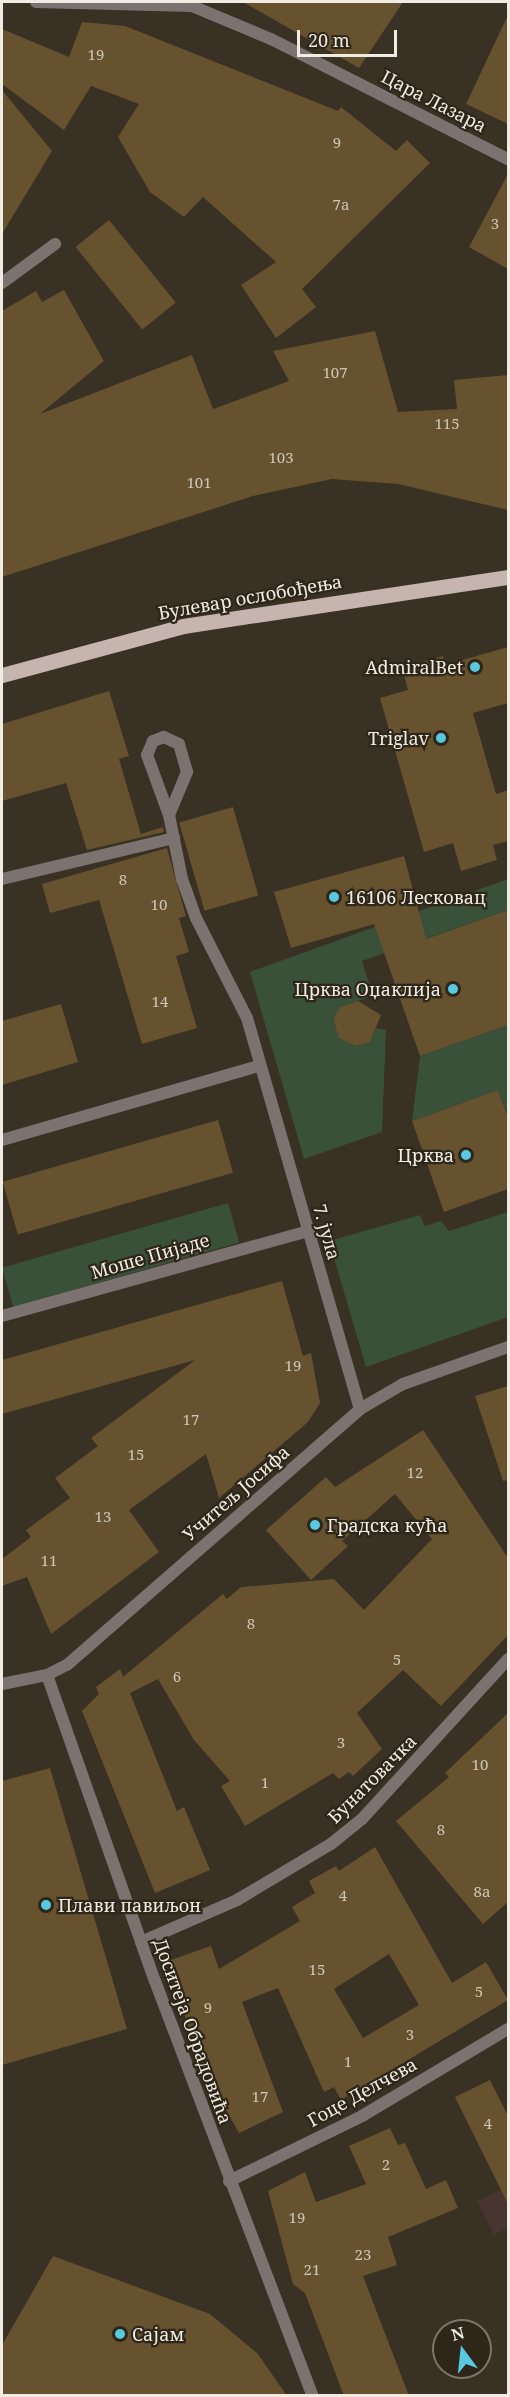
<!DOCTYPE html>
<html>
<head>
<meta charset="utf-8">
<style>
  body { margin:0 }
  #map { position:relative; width:510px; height:2397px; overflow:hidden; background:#393123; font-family:"Noto Serif",serif }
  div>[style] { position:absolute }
  .industrial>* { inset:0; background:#483430 }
  .green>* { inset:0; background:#395139; transform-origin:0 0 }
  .building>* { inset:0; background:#66522e; transform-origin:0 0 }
  .lane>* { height:12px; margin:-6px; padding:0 6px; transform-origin:6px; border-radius:6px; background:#7c7370 }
  .street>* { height:12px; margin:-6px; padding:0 6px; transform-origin:6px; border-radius:6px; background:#7c7370 }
  .primary>* { height:15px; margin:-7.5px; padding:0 7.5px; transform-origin:7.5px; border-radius:7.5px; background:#c6b4ae }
  .dots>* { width:16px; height:16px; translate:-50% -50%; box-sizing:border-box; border:3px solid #2e2719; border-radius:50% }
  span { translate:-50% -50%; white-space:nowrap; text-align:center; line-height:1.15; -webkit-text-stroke:4.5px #2e2719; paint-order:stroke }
  .number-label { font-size:15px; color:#cec6b6 }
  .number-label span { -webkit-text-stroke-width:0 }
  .street-label { font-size:18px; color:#f1ece3 }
  .poi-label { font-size:18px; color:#f1ece3 }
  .right { translate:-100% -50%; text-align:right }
  .left { translate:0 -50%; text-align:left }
  .frame { position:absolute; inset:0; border:3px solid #f1ece3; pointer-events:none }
  .north { position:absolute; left:432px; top:2319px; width:60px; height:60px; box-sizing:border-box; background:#2e2719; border:2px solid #7c766a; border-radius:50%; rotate:345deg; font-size:16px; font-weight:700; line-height:24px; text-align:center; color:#f1ece3 }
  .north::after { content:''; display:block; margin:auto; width:21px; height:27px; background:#57c9e1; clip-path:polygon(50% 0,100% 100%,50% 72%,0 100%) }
  .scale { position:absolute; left:297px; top:30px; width:100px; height:27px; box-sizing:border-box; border:3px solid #f1ece3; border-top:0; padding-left:8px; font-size:18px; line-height:21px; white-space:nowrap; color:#f1ece3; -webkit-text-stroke:4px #2e2719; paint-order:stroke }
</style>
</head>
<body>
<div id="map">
  <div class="industrial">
    <i style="clip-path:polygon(508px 2186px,508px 2228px,494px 2235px,477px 2201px)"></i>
  </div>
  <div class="green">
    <i style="clip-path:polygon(508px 879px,508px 910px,362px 961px,373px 996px,340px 1007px,333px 1020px,340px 1038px,356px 1046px,370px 1042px,376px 1028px,386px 1030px,382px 1132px,304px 1159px,250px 972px)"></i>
    <i style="clip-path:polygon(508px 1025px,508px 1115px,498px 1090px,412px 1121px,420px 1056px)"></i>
    <i style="left:228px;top:1203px;width:41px;height:235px;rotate:74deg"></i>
    <i style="clip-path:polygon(508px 1212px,508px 1317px,366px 1367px,329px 1241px,420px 1215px,425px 1226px,441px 1221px,449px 1231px)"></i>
  </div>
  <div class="building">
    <i style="clip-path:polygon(243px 2px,403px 2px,359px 68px)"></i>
    <i style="clip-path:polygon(508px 15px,508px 124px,466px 104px)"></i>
    <i style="clip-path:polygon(82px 22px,125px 26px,338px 111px,341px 107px,396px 151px,407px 140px,430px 163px,302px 289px,316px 307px,276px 338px,241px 285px,276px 262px,203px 197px,184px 217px,150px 192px,118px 137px,139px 104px,91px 86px,64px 130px,2px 84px,2px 29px,69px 57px)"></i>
    <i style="clip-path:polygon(2px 90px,52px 151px,2px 234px)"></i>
    <i style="clip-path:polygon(508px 174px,508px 269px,469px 247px)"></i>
    <i style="left:109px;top:220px;width:106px;height:43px;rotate:51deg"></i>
    <i style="clip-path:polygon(64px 290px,104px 361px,40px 414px,192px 355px,213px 409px,289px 381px,273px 351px,375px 331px,398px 412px,457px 409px,454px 380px,508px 375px,508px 510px,398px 484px,332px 479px,253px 496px,2px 577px,2px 311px,36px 291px,42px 302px)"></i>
    <i style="clip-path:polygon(508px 647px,508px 703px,473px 713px,496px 794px,508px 790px,508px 841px,493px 845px,497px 860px,461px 871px,453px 843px,424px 852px,380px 698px,408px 690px,402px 668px,443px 656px,445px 665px)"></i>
    <i style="clip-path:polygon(109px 691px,129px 756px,119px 759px,141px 834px,163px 827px,164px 832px,87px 850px,66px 783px,2px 801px,2px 724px)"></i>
    <i style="left:233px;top:807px;width:92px;height:56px;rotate:74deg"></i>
    <i style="clip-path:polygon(167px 848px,186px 916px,179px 918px,189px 952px,176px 956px,197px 1028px,142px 1044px,99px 900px,50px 913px,42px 884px)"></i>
    <i style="clip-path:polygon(404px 856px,426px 939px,508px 910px,508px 1025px,420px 1056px,374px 924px,291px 948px,274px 892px)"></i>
    <i style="clip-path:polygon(358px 1001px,381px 1015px,370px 1042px,356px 1046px,339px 1038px,333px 1019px,340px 1007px)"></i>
    <i style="clip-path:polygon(61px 1004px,78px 1062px,2px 1085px,2px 1021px)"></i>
    <i style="clip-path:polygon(498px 1090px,508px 1117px,508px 1189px,444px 1212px,412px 1121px)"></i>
    <i style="left:218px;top:1120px;width:55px;height:224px;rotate:74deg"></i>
    <i style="clip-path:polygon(282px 1281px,303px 1356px,311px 1353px,320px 1403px,308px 1422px,219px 1498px,206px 1454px,129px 1510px,159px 1552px,51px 1634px,27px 1577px,2px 1586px,2px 1559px,31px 1537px,26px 1530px,70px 1498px,55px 1478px,98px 1446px,91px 1438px,195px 1360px,2px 1414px,2px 1360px)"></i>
    <i style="clip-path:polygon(508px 1386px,508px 1480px,503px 1481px,475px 1396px)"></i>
    <i style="clip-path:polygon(423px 1430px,508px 1558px,508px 1635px,441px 1706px,403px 1670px,357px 1713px,382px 1749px,353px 1776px,349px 1772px,339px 1779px,333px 1773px,245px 1826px,221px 1786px,230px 1781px,194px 1740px,158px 1679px,130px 1693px,177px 1811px,184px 1807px,210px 1870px,155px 1893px,82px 1711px,99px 1694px,96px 1687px,120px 1669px,123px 1677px,223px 1594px,227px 1599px,241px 1587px,334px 1579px,364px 1610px,432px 1539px,395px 1494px,342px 1541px,348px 1546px,311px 1580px,266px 1530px,326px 1477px,335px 1487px)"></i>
    <i style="clip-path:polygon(508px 1713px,508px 1902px,483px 1924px,396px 1821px,449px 1777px,445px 1773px)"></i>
    <i style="clip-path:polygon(50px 1768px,127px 2029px,2px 2065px,2px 1781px)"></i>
    <i style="clip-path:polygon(evenodd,375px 1847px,452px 1983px,486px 1962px,508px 2000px,341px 2100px,334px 2087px,324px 2092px,278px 1988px,242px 2002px,283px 2112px,239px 2133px,205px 2071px,165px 1962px,211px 1946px,219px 1969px,300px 1921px,292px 1907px,315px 1893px,309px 1881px,336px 1866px,339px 1871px,375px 1847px,389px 1954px,419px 2005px,363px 2038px,334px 1989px,389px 1954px)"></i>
    <i style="clip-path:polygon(490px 2080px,508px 2116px,508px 2204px,455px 2097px)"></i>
    <i style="clip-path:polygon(390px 2128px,398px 2145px,405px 2143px,426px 2189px,446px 2180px,458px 2208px,388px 2237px,397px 2265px,363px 2276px,409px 2396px,344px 2396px,305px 2293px,293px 2284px,268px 2191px,305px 2172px,316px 2202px,366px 2184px,349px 2146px)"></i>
    <i style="clip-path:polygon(53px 2256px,210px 2314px,258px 2354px,287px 2396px,2px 2396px,2px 2345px)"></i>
  </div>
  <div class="lane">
    <i style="left:2px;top:1140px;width:266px;rotate:-16.1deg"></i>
  </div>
  <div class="street">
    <i style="left:36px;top:2px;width:156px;rotate:1.5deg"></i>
    <i style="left:192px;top:6px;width:86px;rotate:22.7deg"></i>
    <i style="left:271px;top:39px;width:266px;rotate:26.9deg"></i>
    <i style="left:2px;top:283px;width:66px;rotate:-36.3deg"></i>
    <i style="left:169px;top:815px;width:47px;rotate:-67.3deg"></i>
    <i style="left:187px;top:772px;width:29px;rotate:-106deg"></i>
    <i style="left:179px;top:744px;width:17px;rotate:-155deg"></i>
    <i style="left:164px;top:737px;width:12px;rotate:160deg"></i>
    <i style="left:153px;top:741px;width:15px;rotate:113deg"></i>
    <i style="left:147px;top:755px;width:64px;rotate:69.9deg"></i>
    <i style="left:169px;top:815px;width:65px;rotate:78.5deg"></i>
    <i style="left:182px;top:879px;width:41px;rotate:70.3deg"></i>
    <i style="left:196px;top:918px;width:112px;rotate:63deg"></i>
    <i style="left:247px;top:1018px;width:407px;rotate:73.9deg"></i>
    <i style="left:2px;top:879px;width:177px;rotate:-13.4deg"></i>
    <i style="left:2px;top:1316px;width:318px;rotate:-15.5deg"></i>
    <i style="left:47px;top:1675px;width:324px;rotate:70.6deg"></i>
    <i style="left:155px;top:1981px;width:444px;rotate:69.2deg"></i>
    <i style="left:2px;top:1684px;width:46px;rotate:-11.3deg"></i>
    <i style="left:47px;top:1675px;width:22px;rotate:-27deg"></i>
    <i style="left:67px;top:1665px;width:389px;rotate:-41.1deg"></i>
    <i style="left:360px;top:1409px;width:50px;rotate:-30.2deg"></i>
    <i style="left:403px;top:1384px;width:111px;rotate:-19.4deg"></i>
    <i style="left:141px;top:1942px;width:105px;rotate:-23.6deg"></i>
    <i style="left:237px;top:1900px;width:109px;rotate:-30.8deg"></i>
    <i style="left:331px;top:1844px;width:40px;rotate:-39deg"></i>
    <i style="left:362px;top:1819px;width:217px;rotate:-47.6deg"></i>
    <i style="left:229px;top:2181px;width:148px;rotate:-26deg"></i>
    <i style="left:362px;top:2116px;width:170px;rotate:-30.8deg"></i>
  </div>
  <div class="primary">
    <i style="left:2px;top:675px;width:188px;rotate:-15.1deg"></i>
    <i style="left:183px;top:626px;width:329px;rotate:-8.6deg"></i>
  </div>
  <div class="dots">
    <i style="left:475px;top:667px;background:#57c9e1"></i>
    <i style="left:441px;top:738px;background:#57c9e1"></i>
    <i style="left:334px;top:897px;background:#57c9e1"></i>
    <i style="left:453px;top:989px;background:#57c9e1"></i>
    <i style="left:466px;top:1155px;background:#57c9e1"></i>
    <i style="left:315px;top:1525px;background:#57c9e1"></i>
    <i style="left:46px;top:1905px;background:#57c9e1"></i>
    <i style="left:120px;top:2334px;background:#57c9e1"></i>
  </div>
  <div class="number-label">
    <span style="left:96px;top:55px">19</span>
    <span style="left:337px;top:143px">9</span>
    <span style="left:341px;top:205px">7a</span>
    <span style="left:495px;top:224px">3</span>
    <span style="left:335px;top:373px">107</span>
    <span style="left:447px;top:424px">115</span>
    <span style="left:281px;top:458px">103</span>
    <span style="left:199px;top:483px">101</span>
    <span style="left:123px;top:880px">8</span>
    <span style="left:159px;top:905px">10</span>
    <span style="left:160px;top:1002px">14</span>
    <span style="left:293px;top:1366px">19</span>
    <span style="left:191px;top:1420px">17</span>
    <span style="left:136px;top:1455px">15</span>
    <span style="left:415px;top:1473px">12</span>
    <span style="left:103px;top:1517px">13</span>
    <span style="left:49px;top:1561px">11</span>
    <span style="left:251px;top:1624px">8</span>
    <span style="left:397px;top:1660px">5</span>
    <span style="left:177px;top:1677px">6</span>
    <span style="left:341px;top:1743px">3</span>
    <span style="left:480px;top:1765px">10</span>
    <span style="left:265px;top:1783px">1</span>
    <span style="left:441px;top:1830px">8</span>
    <span style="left:482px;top:1892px">8a</span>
    <span style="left:343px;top:1896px">4</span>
    <span style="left:317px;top:1970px">15</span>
    <span style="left:479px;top:1992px">5</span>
    <span style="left:208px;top:2008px">9</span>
    <span style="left:410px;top:2035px">3</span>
    <span style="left:348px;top:2062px">1</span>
    <span style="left:260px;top:2097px">17</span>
    <span style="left:488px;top:2124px">4</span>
    <span style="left:386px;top:2165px">2</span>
    <span style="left:297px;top:2218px">19</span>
    <span style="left:363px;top:2255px">23</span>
    <span style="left:312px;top:2270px">21</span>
  </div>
  <div class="street-label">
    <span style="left:434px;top:101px;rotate:27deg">Цара Лазара</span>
    <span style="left:250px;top:597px;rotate:-10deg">Булевар ослобођења</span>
    <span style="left:327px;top:1232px;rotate:74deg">7. јула</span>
    <span style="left:150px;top:1256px;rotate:-16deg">Моше Пијаде</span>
    <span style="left:236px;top:1493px;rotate:-41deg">Учитељ Јосифа</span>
    <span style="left:372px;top:1779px;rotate:-45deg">Бунатовачка</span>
    <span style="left:193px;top:2031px;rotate:70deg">Доситеја Обрадовића</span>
    <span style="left:362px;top:2092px;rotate:-29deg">Гоце Делчева</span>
  </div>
  <div class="poi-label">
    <span class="right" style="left:463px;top:667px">AdmiralBet</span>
    <span class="right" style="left:429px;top:738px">Triglav</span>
    <span class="left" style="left:346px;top:897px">16106 Лесковац</span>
    <span class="right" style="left:441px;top:989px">Црква Оџаклија</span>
    <span class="right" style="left:454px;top:1155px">Црква</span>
    <span class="left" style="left:327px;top:1525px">Градска кућа</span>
    <span class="left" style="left:58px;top:1905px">Плави павиљон</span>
    <span class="left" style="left:132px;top:2334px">Сајам</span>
  </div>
  <div class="frame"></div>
  <div class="north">N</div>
  <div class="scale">20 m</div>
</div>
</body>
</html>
